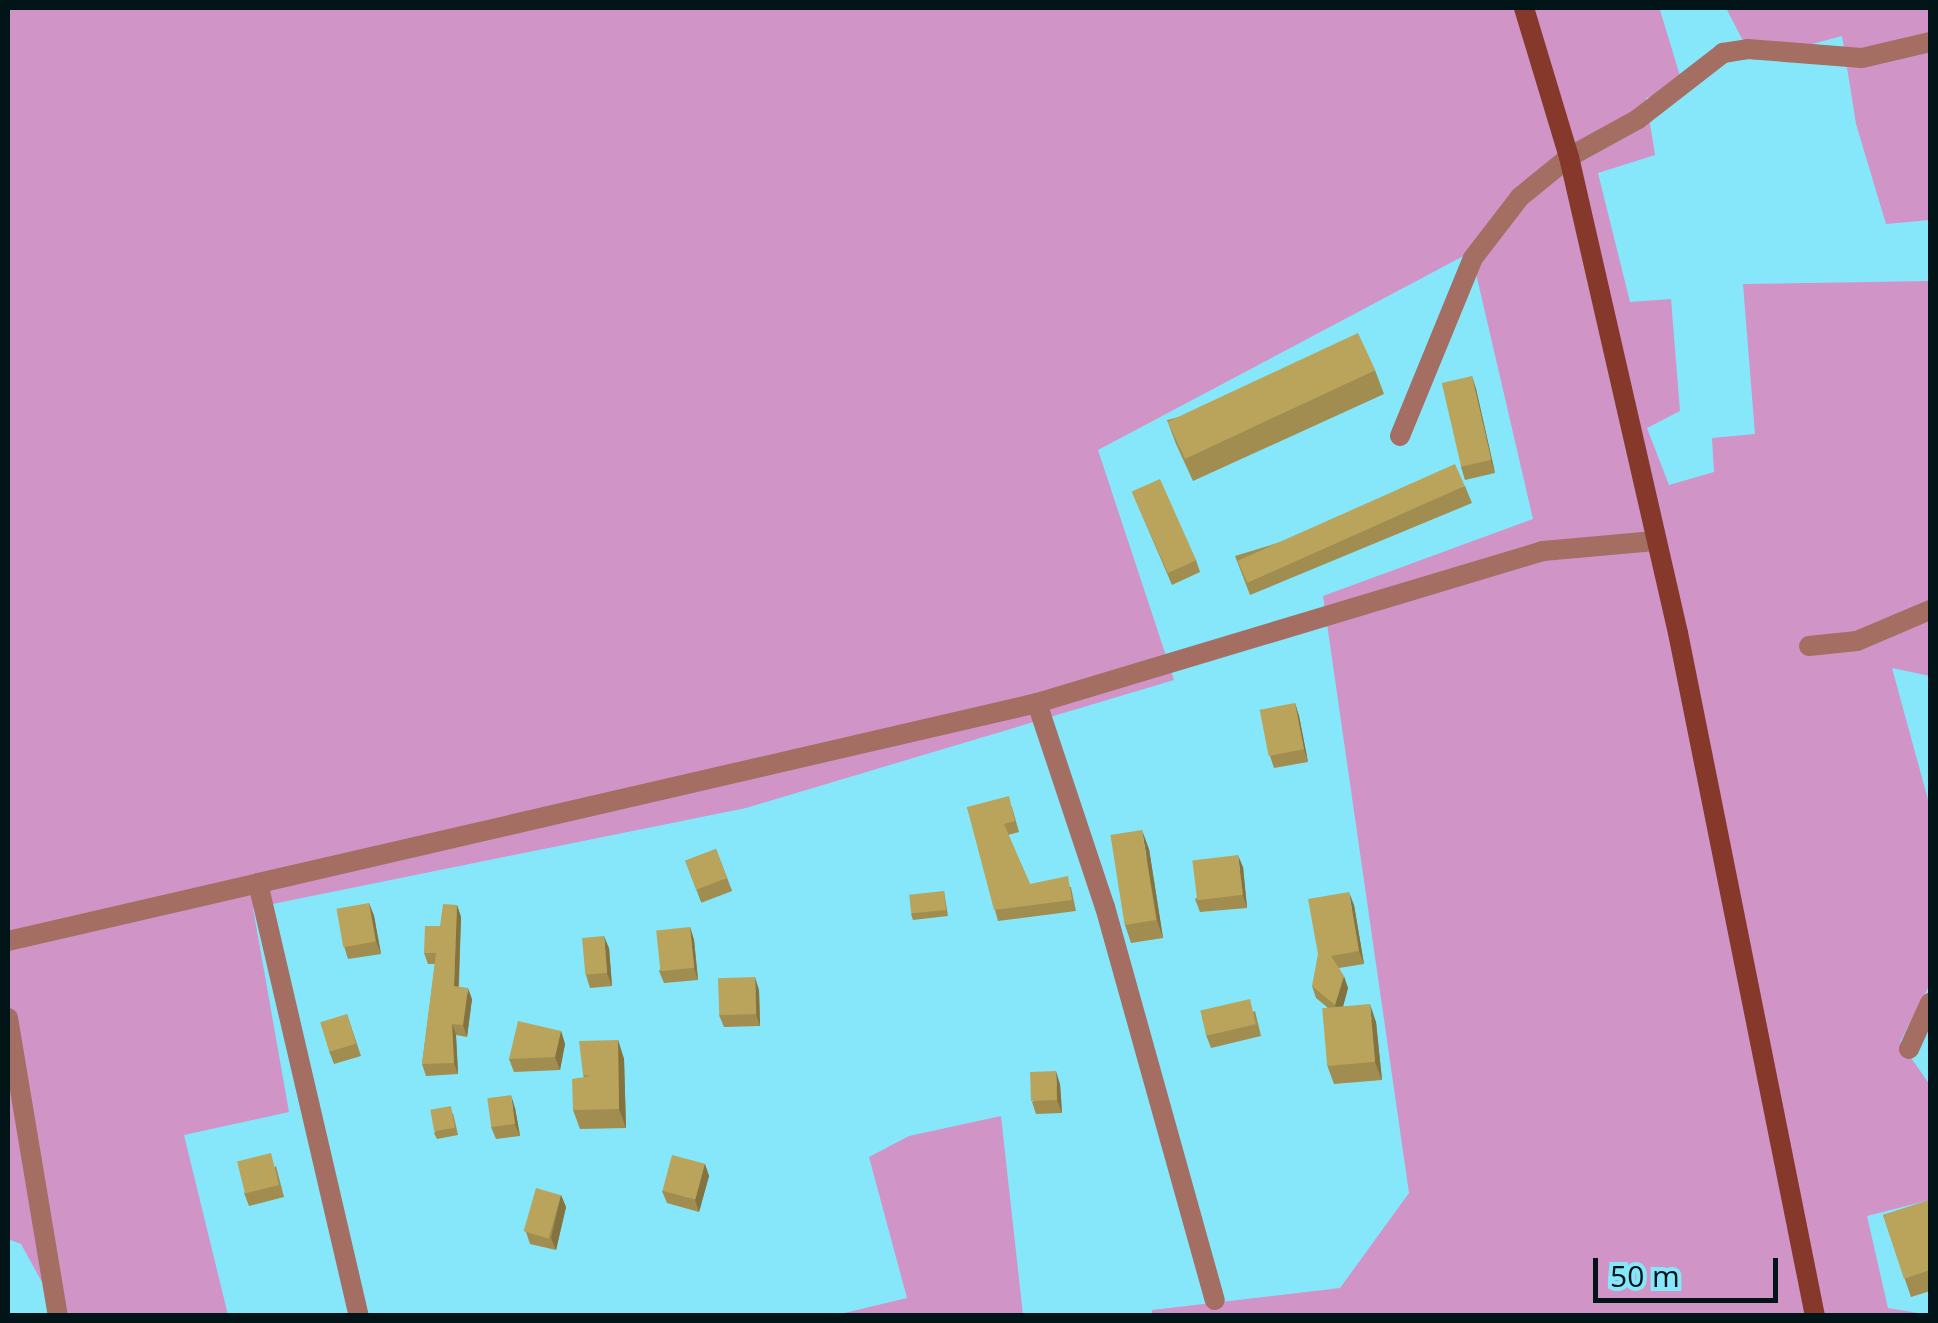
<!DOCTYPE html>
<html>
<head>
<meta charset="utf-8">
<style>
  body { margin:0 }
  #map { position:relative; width:1938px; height:1323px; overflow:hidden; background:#86e7fb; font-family:"Open Sans",sans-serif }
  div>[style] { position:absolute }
  .green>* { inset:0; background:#d194c7 }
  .street>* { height:20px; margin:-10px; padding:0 10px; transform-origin:10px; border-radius:10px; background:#a46e62 }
  .secondary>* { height:20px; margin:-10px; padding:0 10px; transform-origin:10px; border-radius:10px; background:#86392a }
  .wall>* { inset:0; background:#a08d4f; transform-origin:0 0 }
  .shaded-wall>* { inset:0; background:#827340 }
  .building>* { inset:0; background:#baa45c; transform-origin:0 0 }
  span { translate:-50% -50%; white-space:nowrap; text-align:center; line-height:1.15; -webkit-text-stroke:9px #86e7fb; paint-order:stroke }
  .frame { position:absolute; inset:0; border:10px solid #011418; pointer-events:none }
  .scale { position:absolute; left:1593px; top:1258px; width:185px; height:45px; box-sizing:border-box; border:5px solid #011418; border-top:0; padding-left:12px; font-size:30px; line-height:35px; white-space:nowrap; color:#011418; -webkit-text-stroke:8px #86e7fb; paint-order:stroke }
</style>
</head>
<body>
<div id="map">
  <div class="green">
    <i style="clip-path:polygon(8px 8px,1660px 10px,1684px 89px,1646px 98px,1655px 155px,1598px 173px,1630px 302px,1671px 299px,1680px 411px,1647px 428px,1669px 485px,1714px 472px,1712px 438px,1755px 434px,1743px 284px,1930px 281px,1930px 676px,1892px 668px,1930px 807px,1930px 984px,1900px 1042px,1930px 1085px,1930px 1200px,1867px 1216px,1888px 1308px,1930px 1315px,1152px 1315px,1152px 1310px,1340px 1288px,1409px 1193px,1323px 596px,1533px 519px,1471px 252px,1098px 450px,1174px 680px,746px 808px,253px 908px,289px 1112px,184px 1135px,228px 1315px,60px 1315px,21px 1244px,8px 1239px)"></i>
    <i style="clip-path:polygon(1726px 8px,1930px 8px,1930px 220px,1886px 224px,1856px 124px,1842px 36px,1753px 60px)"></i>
    <i style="clip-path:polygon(1001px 1116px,1023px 1315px,836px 1315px,907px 1298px,869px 1157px,909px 1136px)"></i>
  </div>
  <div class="street">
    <i style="left:1400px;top:436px;width:192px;rotate:-67.7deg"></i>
    <i style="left:1473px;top:258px;width:77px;rotate:-52.4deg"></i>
    <i style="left:1520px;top:197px;width:63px;rotate:-39.2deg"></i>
    <i style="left:1569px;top:157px;width:79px;rotate:-28.8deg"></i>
    <i style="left:1638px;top:119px;width:108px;rotate:-37.8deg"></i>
    <i style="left:1723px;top:53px;width:25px;rotate:-9deg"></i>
    <i style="left:1748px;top:49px;width:114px;rotate:4.5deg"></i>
    <i style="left:1862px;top:58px;width:70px;rotate:-13.2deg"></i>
    <i style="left:1809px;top:646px;width:48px;rotate:-5.9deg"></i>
    <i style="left:1857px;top:641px;width:79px;rotate:-23deg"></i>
    <i style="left:1037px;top:703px;width:215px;rotate:71.6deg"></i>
    <i style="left:1105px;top:907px;width:408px;rotate:74.4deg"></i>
    <i style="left:258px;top:883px;width:445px;rotate:76.9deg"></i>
    <i style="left:8px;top:941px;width:1056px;rotate:-13.02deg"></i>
    <i style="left:1037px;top:703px;width:528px;rotate:-16.72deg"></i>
    <i style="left:1543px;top:551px;width:112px;rotate:-5.1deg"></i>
    <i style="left:8px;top:1018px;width:302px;rotate:80.5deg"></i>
    <i style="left:1909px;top:1049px;width:51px;rotate:-65.5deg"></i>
  </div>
  <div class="secondary">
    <i style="left:1524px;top:8px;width:156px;rotate:73.2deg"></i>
    <i style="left:1569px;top:157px;width:488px;rotate:77.1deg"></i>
    <i style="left:1678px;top:633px;width:697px;rotate:78.66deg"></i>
  </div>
  <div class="wall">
    <i style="clip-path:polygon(1375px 370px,1384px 394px,1193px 481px,1176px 444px,1167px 420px)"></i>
    <i style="clip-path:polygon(1472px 376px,1476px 389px,1495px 473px,1465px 480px,1461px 467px)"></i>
    <i style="clip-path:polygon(1465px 486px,1472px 503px,1250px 595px,1235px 556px)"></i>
    <i style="clip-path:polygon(1132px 492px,1196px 560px,1200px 572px,1172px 585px)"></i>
    <i style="clip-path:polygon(1295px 703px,1299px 716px,1308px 762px,1274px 768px,1270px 756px)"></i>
    <i style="clip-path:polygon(967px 807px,1012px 807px,1019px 832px,1008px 835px,1030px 884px,1071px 887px,1076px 911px,998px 921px)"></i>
    <i style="left:716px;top:849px;width:45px;height:33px;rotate:69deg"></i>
    <i style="clip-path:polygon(1149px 849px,1163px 938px,1131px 943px,1125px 925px)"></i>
    <i style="clip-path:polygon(1243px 867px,1247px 908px,1200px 912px,1195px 899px)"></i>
    <i style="clip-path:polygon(944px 891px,948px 916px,913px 920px,911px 914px)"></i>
    <i style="clip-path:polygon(369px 903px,374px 916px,381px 954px,348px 959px,344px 946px)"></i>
    <i style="clip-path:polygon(457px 905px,461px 917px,459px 987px,472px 999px,467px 1037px,456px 1035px,458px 1074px,426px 1076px,422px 1064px,435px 964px,428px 964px,424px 953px,440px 926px)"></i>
    <i style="clip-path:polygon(1354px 905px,1364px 964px,1339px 968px,1348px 988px,1343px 1006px,1376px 1022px,1382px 1080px,1334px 1084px,1327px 1065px,1327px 1007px,1316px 998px,1312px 986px)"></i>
    <i style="clip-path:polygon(690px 927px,694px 940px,698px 980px,664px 983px,659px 971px)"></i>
    <i style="clip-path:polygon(609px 948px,612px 986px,590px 988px,586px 975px)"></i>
    <i style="clip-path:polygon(759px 990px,760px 1026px,724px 1027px,719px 1015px)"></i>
    <i style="clip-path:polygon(1255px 1011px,1261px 1036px,1211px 1048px,1206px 1035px)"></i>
    <i style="clip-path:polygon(347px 1014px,361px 1056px,334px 1064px,329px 1051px)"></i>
    <i style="clip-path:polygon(561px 1031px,565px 1044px,560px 1070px,514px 1072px,509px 1059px)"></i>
    <i style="clip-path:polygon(618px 1040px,624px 1059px,626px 1128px,580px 1129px,573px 1110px,584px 1077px,583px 1075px)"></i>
    <i style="clip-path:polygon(1060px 1084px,1062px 1113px,1036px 1114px,1032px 1102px)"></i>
    <i style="clip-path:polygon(515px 1108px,520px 1136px,496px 1139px,491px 1127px)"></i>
    <i style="clip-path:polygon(453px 1113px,458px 1135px,437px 1139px,434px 1133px)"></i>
    <i style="clip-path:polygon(705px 1164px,709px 1176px,699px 1212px,667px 1203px,662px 1191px)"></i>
    <i style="clip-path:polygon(276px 1166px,284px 1197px,249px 1206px,244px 1193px)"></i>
    <i style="clip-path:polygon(561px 1195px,566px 1207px,556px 1250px,530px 1244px,526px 1232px)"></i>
    <i style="clip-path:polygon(1930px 1200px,1930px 1291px,1911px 1297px,1883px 1215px)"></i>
  </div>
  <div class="shaded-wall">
    <i style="clip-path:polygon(1472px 376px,1476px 389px,1495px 473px,1491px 460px)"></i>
    <i style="clip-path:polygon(1295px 703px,1299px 716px,1308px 762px,1304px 749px)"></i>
    <i style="clip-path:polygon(1142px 830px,1149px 849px,1163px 938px,1157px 920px)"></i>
    <i style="clip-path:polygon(1238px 855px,1243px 867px,1247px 908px,1243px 895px)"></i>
    <i style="clip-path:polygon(1349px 892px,1354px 905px,1364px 964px,1359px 951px)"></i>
    <i style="clip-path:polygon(369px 903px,374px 916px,381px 954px,376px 941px)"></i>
    <i style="clip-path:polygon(457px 905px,461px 917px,458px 997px,454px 986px)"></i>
    <i style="clip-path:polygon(690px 927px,694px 940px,698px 980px,694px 968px)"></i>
    <i style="clip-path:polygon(604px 936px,609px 948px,612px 986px,607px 973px)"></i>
    <i style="clip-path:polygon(1344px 976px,1348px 988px,1340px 1018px,1335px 1005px)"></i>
    <i style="clip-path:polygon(755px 977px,759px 990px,760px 1026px,756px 1014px)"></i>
    <i style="clip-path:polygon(468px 988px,472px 999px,467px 1037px,463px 1025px)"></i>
    <i style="clip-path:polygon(1370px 1004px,1376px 1022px,1382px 1080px,1375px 1062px)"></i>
    <i style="clip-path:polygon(452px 1024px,456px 1035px,458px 1074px,454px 1063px)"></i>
    <i style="clip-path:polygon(561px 1031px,565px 1044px,560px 1070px,555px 1057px)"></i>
    <i style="clip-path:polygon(618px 1040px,624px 1059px,626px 1128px,619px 1109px)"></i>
    <i style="clip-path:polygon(1056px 1071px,1060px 1084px,1062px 1113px,1057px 1100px)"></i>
    <i style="clip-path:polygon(511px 1095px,515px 1108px,520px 1136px,515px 1124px)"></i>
    <i style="clip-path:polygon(705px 1164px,709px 1176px,699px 1212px,695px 1200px)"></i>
    <i style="clip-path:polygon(561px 1195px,566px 1207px,556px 1250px,551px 1238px)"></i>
  </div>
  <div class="building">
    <i style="left:1358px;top:333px;width:41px;height:210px;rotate:65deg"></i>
    <i style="left:1472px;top:376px;width:86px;height:31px;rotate:77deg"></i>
    <i style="left:1455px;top:464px;width:24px;height:238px;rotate:66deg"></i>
    <i style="left:1160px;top:479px;width:89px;height:31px;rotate:66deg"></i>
    <i style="left:1295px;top:703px;width:47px;height:36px;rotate:79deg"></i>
    <i style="clip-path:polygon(1009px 796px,1015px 821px,1004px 824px,1030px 884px,1068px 876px,1072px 900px,994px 910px,967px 807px)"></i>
    <i style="left:1142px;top:830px;width:91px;height:32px;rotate:81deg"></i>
    <i style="left:716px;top:849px;width:31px;height:33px;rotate:69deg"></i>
    <i style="left:1238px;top:855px;width:40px;height:46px;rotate:83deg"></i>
    <i style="left:944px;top:891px;width:19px;height:35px;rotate:84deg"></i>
    <i style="clip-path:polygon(1349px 892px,1359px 951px,1331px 956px,1344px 976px,1335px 1005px,1312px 986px,1318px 954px,1308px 899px)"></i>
    <i style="left:369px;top:903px;width:39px;height:33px;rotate:80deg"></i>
    <i style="clip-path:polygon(443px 904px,457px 905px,454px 986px,468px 988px,463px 1025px,452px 1024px,454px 1063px,422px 1064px,436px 953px,424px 953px,425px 926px,440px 926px)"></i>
    <i style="left:690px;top:927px;width:41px;height:34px;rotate:84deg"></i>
    <i style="left:604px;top:936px;width:37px;height:22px;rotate:85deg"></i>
    <i style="left:755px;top:977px;width:37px;height:37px;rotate:88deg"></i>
    <i style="left:1250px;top:999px;width:26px;height:51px;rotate:77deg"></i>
    <i style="left:1370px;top:1004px;width:58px;height:48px;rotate:85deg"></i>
    <i style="left:347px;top:1014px;width:31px;height:28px;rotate:73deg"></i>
    <i style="clip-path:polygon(518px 1021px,561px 1031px,555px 1057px,509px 1059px)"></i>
    <i style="clip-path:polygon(618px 1040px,619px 1109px,573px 1110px,572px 1079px,591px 1076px,583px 1075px,579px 1041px)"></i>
    <i style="left:1056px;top:1071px;width:29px;height:26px;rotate:88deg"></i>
    <i style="left:511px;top:1095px;width:29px;height:24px;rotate:82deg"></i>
    <i style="left:451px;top:1106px;width:22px;height:21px;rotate:80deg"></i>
    <i style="left:271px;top:1153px;width:33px;height:35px;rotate:76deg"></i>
    <i style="left:672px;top:1155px;width:34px;height:37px;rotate:15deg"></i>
    <i style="left:536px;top:1188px;width:26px;height:45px;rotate:16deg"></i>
    <i style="clip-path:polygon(1930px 1200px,1930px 1270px,1904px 1279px,1883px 1215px)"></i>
  </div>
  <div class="frame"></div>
  <div class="scale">50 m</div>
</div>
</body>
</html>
